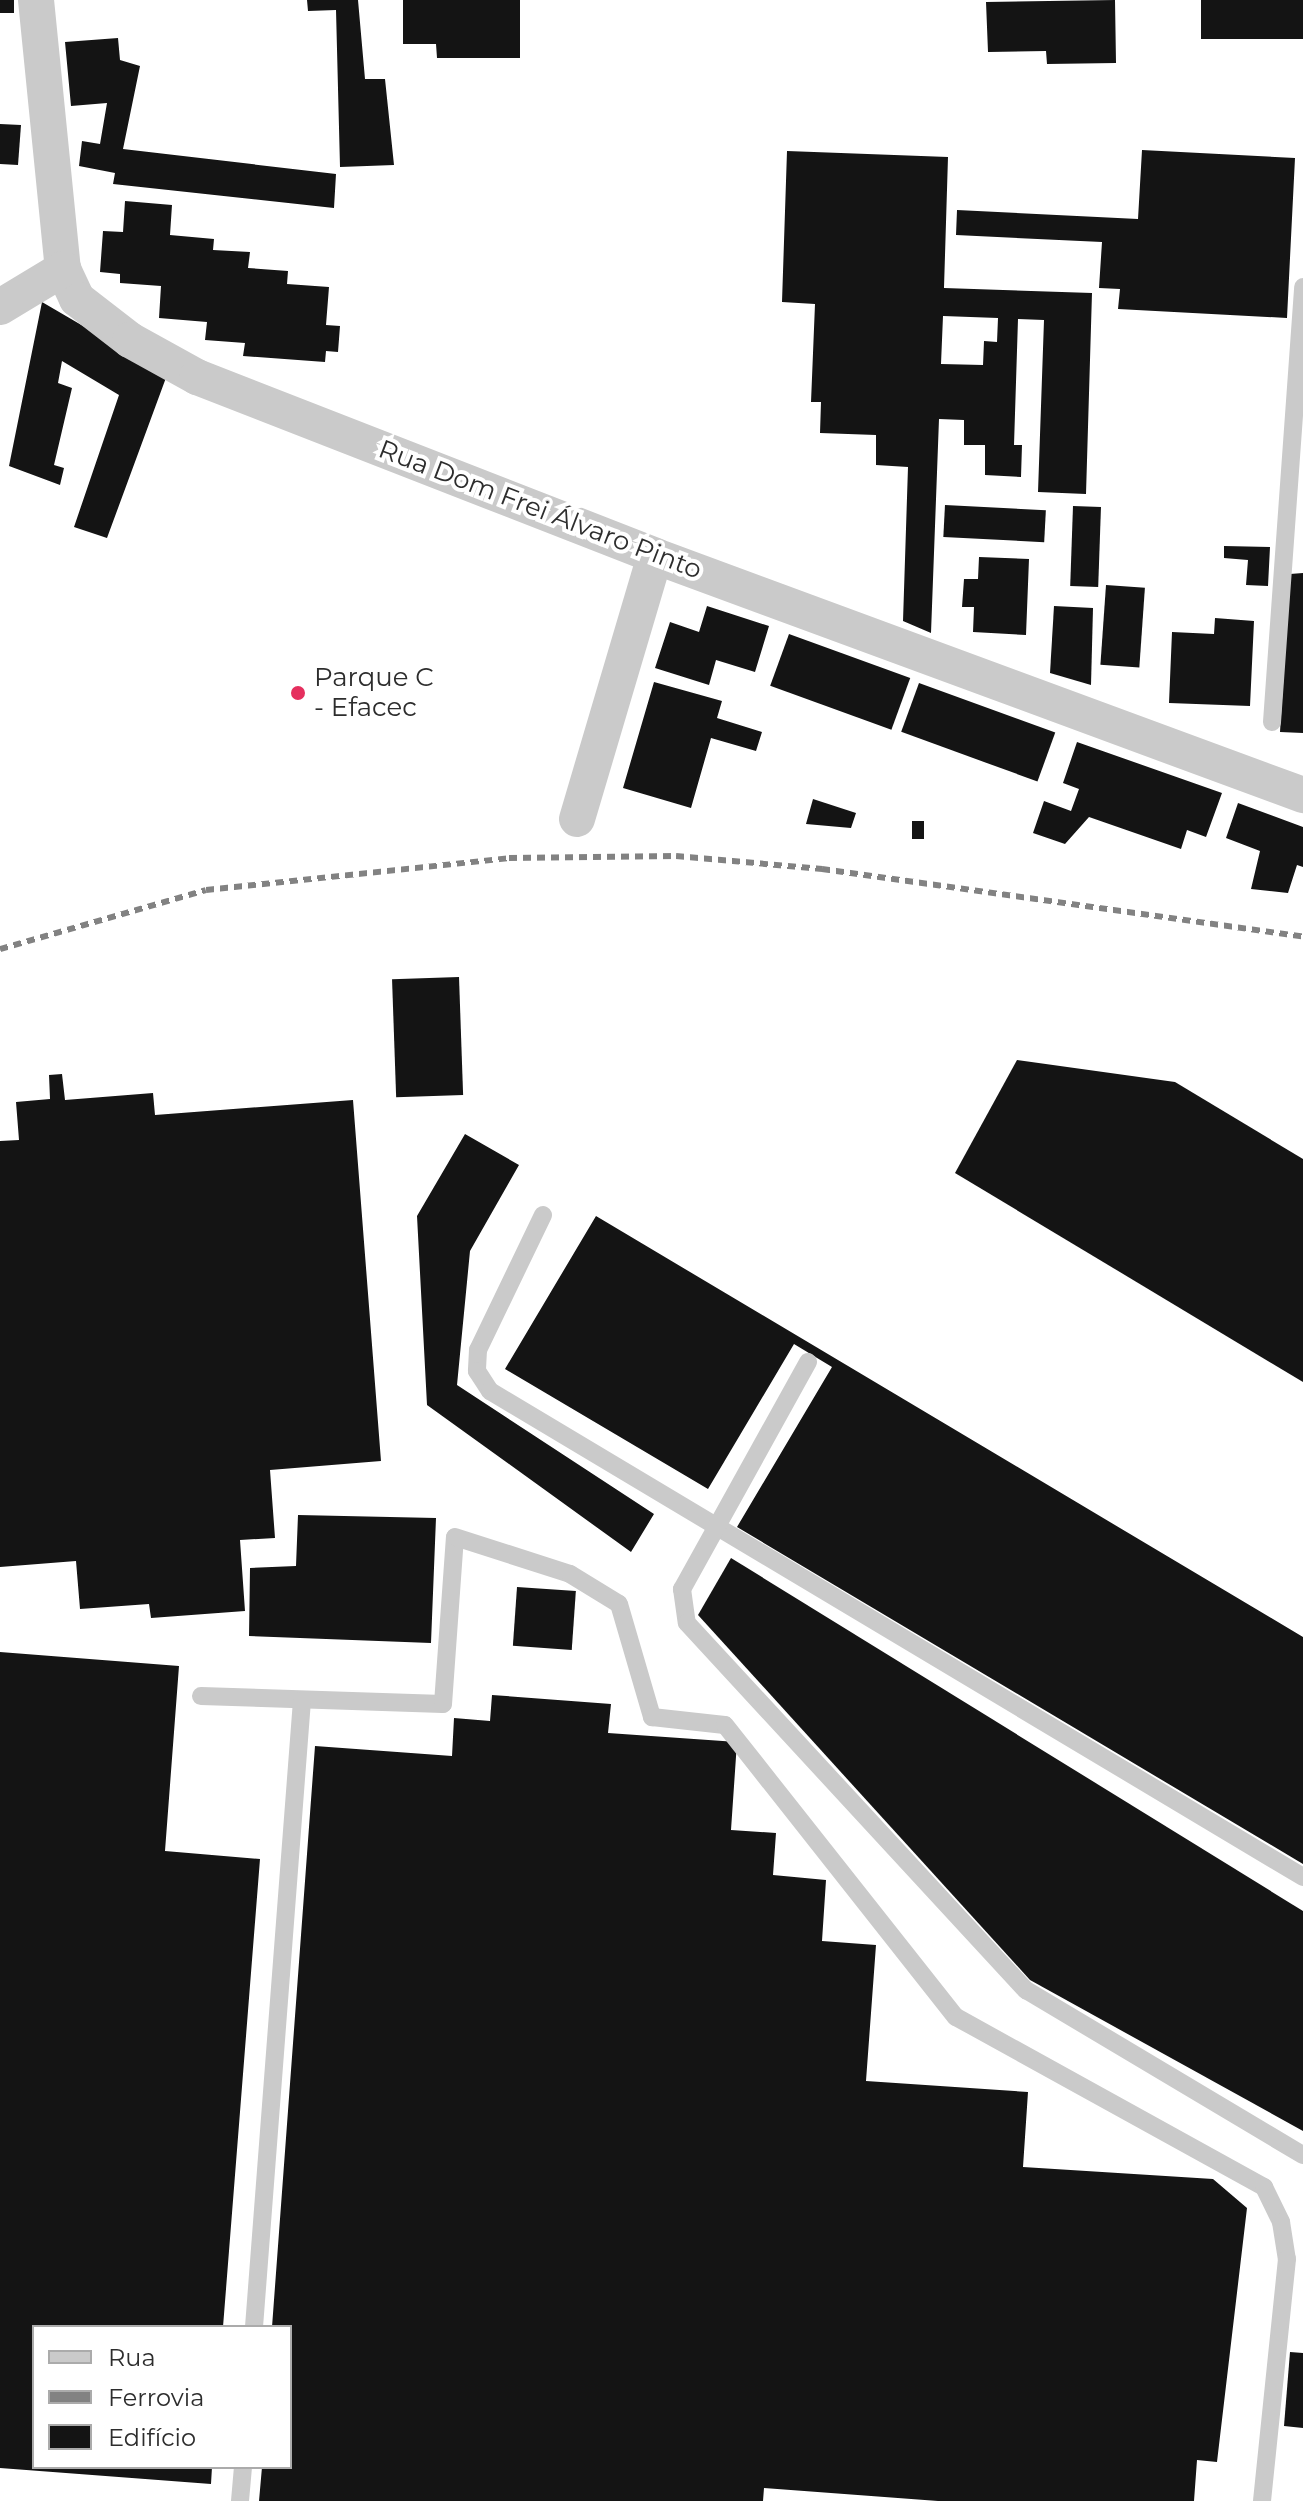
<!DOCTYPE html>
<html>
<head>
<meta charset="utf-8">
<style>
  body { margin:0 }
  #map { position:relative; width:1303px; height:2501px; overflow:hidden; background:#fff; font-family:Montserrat,sans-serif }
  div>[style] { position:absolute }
  .building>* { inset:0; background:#141414; transform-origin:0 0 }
  .service>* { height:18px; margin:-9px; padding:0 9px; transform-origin:9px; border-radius:9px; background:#cacaca }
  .minor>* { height:36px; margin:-18px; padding:0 18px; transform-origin:18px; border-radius:18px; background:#cacaca }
  .rail>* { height:6px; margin-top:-3px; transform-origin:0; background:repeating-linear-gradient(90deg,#828282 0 8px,transparent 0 14px) }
  .dots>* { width:22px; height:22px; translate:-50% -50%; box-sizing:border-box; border:4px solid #fff; border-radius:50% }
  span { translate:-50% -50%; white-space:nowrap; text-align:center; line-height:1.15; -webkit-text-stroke:8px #fff; paint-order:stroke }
  .street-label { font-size:26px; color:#2d2d2d }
  .poi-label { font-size:26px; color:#2d2d2d }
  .left { translate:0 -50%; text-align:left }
  .legend { position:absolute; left:32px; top:2325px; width:260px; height:144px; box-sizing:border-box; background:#fff; border:2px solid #ababab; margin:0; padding:10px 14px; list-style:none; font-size:24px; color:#2d2d2d }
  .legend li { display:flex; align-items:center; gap:16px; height:40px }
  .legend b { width:40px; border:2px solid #ababab }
</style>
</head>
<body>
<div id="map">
  <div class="building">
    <i style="left:0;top:0;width:14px;height:13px"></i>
    <i style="clip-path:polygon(307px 0,358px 0,365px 79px,385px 79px,394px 165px,340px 167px,336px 10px,308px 11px)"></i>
    <i style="clip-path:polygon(403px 0,520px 0,520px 58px,437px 58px,436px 44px,403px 44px)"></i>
    <i style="clip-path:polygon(1115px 0,1116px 63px,1047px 64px,1046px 51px,988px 52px,986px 2px)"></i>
    <i style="left:1201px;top:0;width:102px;height:39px"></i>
    <i style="clip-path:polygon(118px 38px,120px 60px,140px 66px,123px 149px,336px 174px,334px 208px,113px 184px,115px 173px,79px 166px,82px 141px,100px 144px,107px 103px,71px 106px,65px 42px)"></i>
    <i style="clip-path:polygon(0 124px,21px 125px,18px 165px,0 164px)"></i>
    <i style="clip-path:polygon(1142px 150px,1295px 158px,1287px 318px,1118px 309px,1120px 289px,1099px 288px,1102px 242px,956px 235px,957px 210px,1138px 219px)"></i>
    <i style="clip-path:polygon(evenodd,787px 151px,948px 157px,944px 288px,1092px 293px,1086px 494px,1038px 492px,1044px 320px,1018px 319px,1014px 445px,1022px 445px,1021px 477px,985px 475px,985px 445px,964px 445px,964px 420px,939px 419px,931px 633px,903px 621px,908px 467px,876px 465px,876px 435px,820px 433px,821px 402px,811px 402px,815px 304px,782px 302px,787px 151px,943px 316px,998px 318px,997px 342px,984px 341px,983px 365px,941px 364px,943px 316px)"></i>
    <i style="clip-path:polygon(125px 201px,172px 205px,170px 235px,214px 239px,213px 250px,250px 252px,248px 268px,288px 271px,287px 284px,329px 287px,326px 325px,340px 326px,338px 352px,326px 351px,325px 362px,243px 356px,245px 343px,205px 340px,207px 322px,159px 318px,161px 286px,120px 283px,120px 274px,100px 272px,103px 231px,123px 232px)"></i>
    <i style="clip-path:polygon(42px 302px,167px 375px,107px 538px,74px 527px,119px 395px,62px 361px,58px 383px,72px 388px,54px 465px,64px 468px,60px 485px,9px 466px)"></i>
    <i style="left:945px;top:505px;width:101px;height:32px;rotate:3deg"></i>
    <i style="left:1073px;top:506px;width:28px;height:80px;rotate:2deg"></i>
    <i style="clip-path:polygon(1224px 546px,1270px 547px,1268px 586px,1246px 585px,1248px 560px,1224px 558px)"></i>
    <i style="clip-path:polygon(979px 557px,1029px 559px,1026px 635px,973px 632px,974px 607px,962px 607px,964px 579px,978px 579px)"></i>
    <i style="clip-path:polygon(1303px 573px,1303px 733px,1280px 732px,1290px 574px)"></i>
    <i style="left:1106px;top:585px;width:39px;height:80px;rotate:4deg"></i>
    <i style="clip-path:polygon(707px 606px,769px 626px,755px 672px,716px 660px,709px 685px,655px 668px,670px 622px,699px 632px)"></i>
    <i style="clip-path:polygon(1054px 606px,1093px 608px,1091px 685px,1050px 673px)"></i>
    <i style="clip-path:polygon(1215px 618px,1254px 621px,1250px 706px,1169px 703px,1172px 632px,1214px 634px)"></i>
    <i style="left:789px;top:634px;width:129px;height:55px;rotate:20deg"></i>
    <i style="clip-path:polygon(654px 682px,722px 701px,717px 718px,762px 732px,756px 751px,711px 738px,691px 808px,623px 788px)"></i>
    <i style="left:919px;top:683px;width:145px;height:52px;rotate:20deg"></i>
    <i style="clip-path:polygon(1077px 742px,1222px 793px,1206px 837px,1187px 830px,1181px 849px,1089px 817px,1065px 844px,1033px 833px,1044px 801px,1071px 811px,1079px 789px,1063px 783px)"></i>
    <i style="clip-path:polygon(813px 799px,856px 813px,851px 828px,806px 824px)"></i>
    <i style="clip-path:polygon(1238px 803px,1303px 827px,1303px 867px,1297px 865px,1288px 893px,1251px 889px,1260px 851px,1226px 838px)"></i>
    <i style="left:912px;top:821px;width:12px;height:18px"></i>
    <i style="left:459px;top:977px;width:118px;height:67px;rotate:88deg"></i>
    <i style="clip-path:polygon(1017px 1060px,1175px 1082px,1303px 1159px,1303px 1382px,955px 1173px)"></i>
    <i style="clip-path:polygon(62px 1074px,65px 1100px,153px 1093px,155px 1115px,353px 1100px,381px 1461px,270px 1470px,275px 1538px,240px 1540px,245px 1611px,151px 1618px,149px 1604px,80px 1609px,76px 1561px,0 1567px,0 1141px,19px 1140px,16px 1102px,50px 1099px,49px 1075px)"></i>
    <i style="clip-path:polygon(465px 1134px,519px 1165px,470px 1251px,457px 1385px,654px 1514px,631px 1552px,427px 1405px,417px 1216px)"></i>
    <i style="clip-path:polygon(596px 1216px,1303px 1637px,1303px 1864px,737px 1527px,832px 1367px,794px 1344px,708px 1489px,505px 1369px)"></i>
    <i style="clip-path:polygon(298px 1515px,436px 1518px,431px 1643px,249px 1636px,250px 1568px,296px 1566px)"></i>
    <i style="clip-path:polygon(731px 1558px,1303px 1911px,1303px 2131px,1030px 1980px,698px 1615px)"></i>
    <i style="left:517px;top:1587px;width:59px;height:59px;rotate:4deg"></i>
    <i style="clip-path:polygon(0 1652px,179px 1666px,165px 1851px,260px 1859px,223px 2327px,34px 2327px,34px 2467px,212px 2467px,211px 2484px,0 2468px)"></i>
    <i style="clip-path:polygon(492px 1695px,611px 1704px,608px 1733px,737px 1742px,731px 1830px,776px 1833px,773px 1875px,826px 1880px,822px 1941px,876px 1945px,866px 2081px,1028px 2092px,1023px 2167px,1213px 2179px,1247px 2208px,1217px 2462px,1197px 2460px,1194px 2501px,938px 2501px,764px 2488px,763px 2501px,259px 2501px,262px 2467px,290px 2467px,290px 2327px,272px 2327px,315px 1746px,452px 1756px,454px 1718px,490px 1721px)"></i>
    <i style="clip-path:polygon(1290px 2352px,1303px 2353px,1303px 2428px,1284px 2426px)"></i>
  </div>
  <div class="service">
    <i style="left:1272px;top:722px;width:436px;rotate:-85.9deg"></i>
    <i style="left:543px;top:1215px;width:150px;rotate:115.7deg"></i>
    <i style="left:478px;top:1350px;width:21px;rotate:93deg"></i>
    <i style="left:477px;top:1371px;width:24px;rotate:57deg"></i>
    <i style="left:490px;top:1391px;width:947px;rotate:30.87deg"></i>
    <i style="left:808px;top:1362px;width:260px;rotate:119deg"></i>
    <i style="left:682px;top:1589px;width:34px;rotate:82deg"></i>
    <i style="left:687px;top:1623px;width:500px;rotate:47.3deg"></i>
    <i style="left:1026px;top:1990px;width:322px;rotate:30.8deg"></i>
    <i style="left:201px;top:1696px;width:242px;rotate:1.9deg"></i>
    <i style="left:443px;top:1704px;width:167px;rotate:-85.9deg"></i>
    <i style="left:455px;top:1537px;width:121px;rotate:17.8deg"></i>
    <i style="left:570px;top:1574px;width:57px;rotate:31.5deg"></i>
    <i style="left:619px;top:1604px;width:118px;rotate:73.7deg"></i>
    <i style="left:652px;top:1717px;width:73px;rotate:6.3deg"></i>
    <i style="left:725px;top:1725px;width:372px;rotate:51.7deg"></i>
    <i style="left:956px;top:2017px;width:352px;rotate:28.9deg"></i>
    <i style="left:1264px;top:2187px;width:39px;rotate:64deg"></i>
    <i style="left:1281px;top:2222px;width:37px;rotate:81deg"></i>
    <i style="left:1287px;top:2259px;width:243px;rotate:95.9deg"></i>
    <i style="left:254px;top:2327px;width:628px;rotate:-85.62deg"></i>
    <i style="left:240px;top:2501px;width:34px;rotate:-85deg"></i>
  </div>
  <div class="minor">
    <i style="left:36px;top:0;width:270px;rotate:84.3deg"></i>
    <i style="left:63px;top:269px;width:33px;rotate:65deg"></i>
    <i style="left:77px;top:299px;width:67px;rotate:37.7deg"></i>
    <i style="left:130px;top:340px;width:77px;rotate:28.9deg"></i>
    <i style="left:197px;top:377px;width:492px;rotate:21.3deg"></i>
    <i style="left:655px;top:556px;width:691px;rotate:20.25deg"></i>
    <i style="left:0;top:307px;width:74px;rotate:-31.1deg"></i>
    <i style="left:577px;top:819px;width:274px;rotate:-73.5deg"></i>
  </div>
  <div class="rail">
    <i style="left:0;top:949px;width:214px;rotate:-16deg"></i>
    <i style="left:206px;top:890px;width:305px;rotate:-6deg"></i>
    <i style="left:509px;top:858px;width:167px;rotate:-0.7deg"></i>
    <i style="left:676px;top:856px;width:147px;rotate:5.1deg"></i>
    <i style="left:822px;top:869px;width:486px;rotate:8deg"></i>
  </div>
  <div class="dots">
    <i style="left:298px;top:693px;background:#e52f5e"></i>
  </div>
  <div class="street-label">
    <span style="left:540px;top:510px;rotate:21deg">Rua Dom Frei Álvaro Pinto</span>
  </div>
  <div class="poi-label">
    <span class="left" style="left:314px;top:693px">Parque C<br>- Efacec</span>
  </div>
  <ul class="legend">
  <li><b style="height:10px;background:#cacaca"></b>Rua</li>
  <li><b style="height:10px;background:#828282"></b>Ferrovia</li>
  <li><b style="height:22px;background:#141414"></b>Edifício</li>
  </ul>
</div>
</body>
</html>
